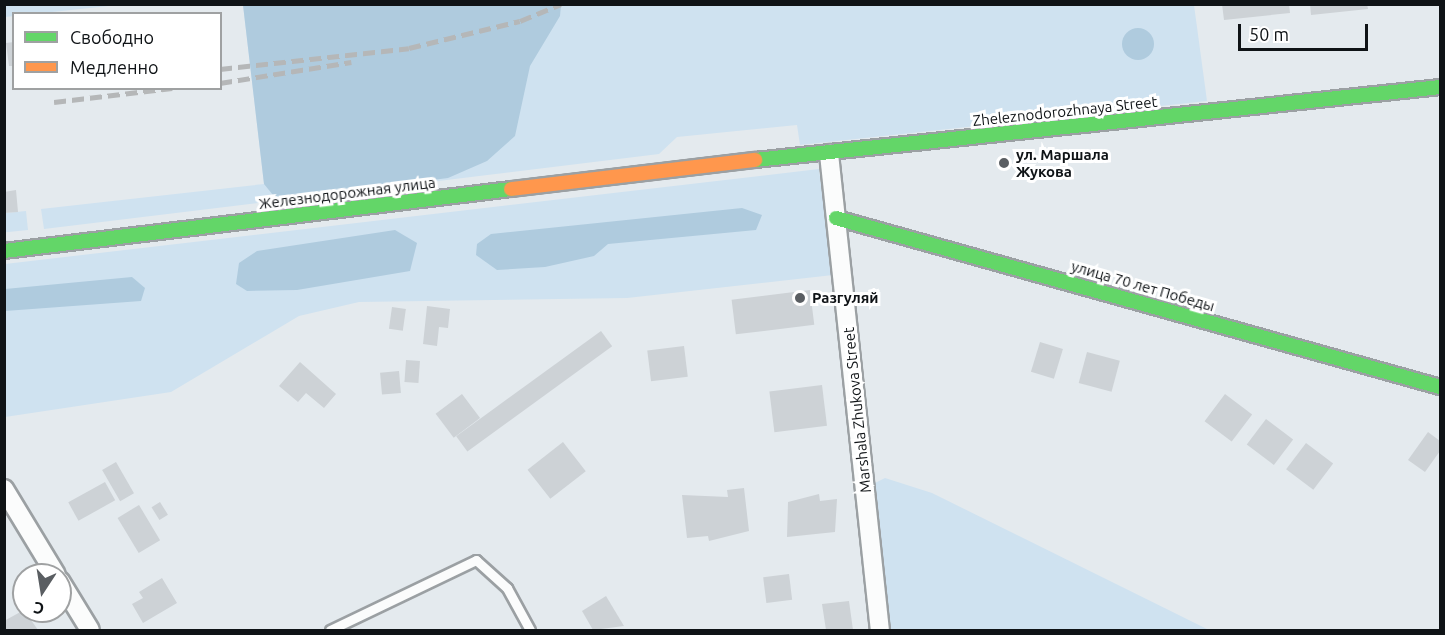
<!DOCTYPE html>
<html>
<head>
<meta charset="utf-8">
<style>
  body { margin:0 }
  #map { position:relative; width:1445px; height:635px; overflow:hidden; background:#e4eaee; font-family:Ubuntu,sans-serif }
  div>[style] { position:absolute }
  .green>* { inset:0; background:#cfe2f0; transform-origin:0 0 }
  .forest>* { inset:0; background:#afcbde }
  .round { border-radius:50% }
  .building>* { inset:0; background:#cdd2d6; transform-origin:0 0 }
  .roads { filter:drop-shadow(2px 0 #9ba0a3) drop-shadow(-2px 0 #9ba0a3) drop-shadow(0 2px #9ba0a3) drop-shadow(0 -2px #9ba0a3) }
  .lane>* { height:9px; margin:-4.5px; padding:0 4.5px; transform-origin:4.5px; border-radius:4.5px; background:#fbfcfc }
  .street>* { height:18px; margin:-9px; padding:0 9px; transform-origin:9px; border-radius:9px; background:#fbfcfc }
  .fast>* { height:14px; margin:-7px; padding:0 7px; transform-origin:7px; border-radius:7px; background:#63d668 }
  .slow>* { height:14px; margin:-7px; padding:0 7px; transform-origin:7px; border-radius:7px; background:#ff974d }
  .rail>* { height:4.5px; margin-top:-2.25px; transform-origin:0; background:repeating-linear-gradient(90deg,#b5b7b8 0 12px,transparent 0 18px) }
  .dots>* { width:16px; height:16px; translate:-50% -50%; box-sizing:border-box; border:3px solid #fff; border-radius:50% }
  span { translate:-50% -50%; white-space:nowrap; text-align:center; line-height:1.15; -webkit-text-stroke:6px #fff; paint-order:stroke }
  .street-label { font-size:15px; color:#0f1316 }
  .poi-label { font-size:15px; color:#0f1316; font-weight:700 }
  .left { translate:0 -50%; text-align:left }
  .frame { position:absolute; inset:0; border:6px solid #0f1316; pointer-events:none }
  .legend { position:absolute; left:12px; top:12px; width:210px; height:78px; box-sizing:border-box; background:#fff; border:2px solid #9fa1a2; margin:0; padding:8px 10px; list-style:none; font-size:18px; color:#0f1316 }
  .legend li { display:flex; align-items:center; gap:12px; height:30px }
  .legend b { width:30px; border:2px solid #9fa1a2 }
  .north { position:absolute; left:12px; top:563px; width:60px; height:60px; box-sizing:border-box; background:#fff; border:2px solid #9fa1a2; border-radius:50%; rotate:192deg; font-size:16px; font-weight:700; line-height:24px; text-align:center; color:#0f1316 }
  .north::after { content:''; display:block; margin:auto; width:21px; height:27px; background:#5a5e62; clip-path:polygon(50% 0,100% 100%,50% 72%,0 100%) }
  .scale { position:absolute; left:1238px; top:24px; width:130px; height:27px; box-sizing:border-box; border:3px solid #0f1316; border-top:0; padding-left:8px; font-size:18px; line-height:21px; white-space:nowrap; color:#0f1316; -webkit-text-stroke:4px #fff; paint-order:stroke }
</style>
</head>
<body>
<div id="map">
  <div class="green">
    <i style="clip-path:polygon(4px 5px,5px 4px,118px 5px,5px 17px)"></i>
    <i style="clip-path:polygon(243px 5px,1194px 5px,1207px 101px,800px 145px,797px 125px,677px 137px,659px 154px,44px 229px,41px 209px,264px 184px)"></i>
    <i style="clip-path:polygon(819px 169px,833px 275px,627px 298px,359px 302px,299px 316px,171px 392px,5px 417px,5px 264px)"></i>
    <i style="left:26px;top:211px;width:19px;height:22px;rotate:84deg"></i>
    <i style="clip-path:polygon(885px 478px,932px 493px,1209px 630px,888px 630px,874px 495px,875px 483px)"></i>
  </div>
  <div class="forest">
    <i style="clip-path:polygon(561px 5px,560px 16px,530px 66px,515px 136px,487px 161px,448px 178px,277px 200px,264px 184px,243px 5px)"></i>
    <i class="round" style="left:1122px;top:28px;width:32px;height:32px"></i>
    <i style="clip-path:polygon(742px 208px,762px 215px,756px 230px,608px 244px,594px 256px,545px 267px,497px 270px,476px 255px,477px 244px,491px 234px)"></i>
    <i style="clip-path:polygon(395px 230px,417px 243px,410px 271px,297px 290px,247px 291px,236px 284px,239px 263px,257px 251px)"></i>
    <i style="clip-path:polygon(132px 277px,145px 288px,141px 301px,5px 311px,5px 289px)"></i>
  </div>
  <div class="building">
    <i style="clip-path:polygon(1222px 4px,1289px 4px,1290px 13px,1224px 20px)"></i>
    <i style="clip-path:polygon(1310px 4px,1367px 4px,1368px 9px,1311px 15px)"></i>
    <i style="clip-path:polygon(14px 42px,14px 66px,9px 66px,6px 43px)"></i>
    <i style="clip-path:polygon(16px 190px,18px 212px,4px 213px,4px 192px)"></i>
    <i style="left:810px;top:290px;width:35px;height:79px;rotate:83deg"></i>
    <i style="clip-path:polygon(427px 306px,450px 309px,448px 328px,439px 327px,437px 346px,423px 344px)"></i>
    <i style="left:392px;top:307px;width:14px;height:22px;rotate:8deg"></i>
    <i style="left:601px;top:331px;width:19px;height:179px;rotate:54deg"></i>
    <i style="left:1040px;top:342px;width:24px;height:31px;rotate:17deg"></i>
    <i style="left:684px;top:346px;width:31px;height:37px;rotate:83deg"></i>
    <i style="left:1087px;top:352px;width:34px;height:32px;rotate:15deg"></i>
    <i style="left:406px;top:360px;width:14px;height:22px;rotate:4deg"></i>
    <i style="clip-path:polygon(300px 362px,336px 394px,324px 408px,306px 393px,298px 402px,279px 386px)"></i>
    <i style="left:399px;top:371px;width:22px;height:19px;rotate:85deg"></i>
    <i style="left:822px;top:385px;width:41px;height:53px;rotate:83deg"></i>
    <i style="left:462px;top:394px;width:30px;height:33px;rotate:53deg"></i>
    <i style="left:1225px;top:394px;width:34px;height:34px;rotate:37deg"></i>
    <i style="left:1266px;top:419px;width:34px;height:32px;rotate:37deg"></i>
    <i style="clip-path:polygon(1428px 432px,1440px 441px,1440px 451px,1425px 472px,1408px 460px)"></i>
    <i style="left:563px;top:442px;width:37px;height:45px;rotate:52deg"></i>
    <i style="left:1306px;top:443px;width:34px;height:33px;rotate:37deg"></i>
    <i style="left:116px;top:462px;width:36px;height:16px;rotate:60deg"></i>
    <i style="left:105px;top:482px;width:21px;height:42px;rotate:61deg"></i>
    <i style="clip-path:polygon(744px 488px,749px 531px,709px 541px,708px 536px,687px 538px,682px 495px,728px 497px,727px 490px)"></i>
    <i style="clip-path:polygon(819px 494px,820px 501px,837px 499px,835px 532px,787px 537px,788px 502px)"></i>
    <i style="left:160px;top:502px;width:15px;height:10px;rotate:58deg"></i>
    <i style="left:139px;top:505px;width:41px;height:25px;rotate:59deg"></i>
    <i style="left:789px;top:574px;width:26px;height:26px;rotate:83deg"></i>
    <i style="clip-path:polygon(162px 578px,177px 603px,143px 623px,132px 604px,143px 598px,139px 592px)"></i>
    <i style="clip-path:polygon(606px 596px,624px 626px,593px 630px,582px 611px)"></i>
    <i style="clip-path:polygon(849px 601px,853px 630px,826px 630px,822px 604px)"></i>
    <i style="clip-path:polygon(24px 610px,38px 630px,4px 630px,4px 621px)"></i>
  </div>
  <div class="roads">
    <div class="lane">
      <i style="left:330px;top:630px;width:162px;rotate:-25.6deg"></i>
      <i style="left:476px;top:560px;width:42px;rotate:42.1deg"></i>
      <i style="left:507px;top:588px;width:48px;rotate:61.3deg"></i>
    </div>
    <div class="street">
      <i style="left:829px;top:154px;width:479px;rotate:83.9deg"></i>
      <i style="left:4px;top:489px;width:100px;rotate:58.8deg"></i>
      <i style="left:60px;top:581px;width:57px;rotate:58.5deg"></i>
    </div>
    <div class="fast">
      <i style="left:755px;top:160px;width:689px;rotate:-6.08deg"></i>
      <i style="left:836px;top:218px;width:627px;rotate:15.63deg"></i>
      <i style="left:4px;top:251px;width:511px;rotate:-6.97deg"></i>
    </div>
    <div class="slow">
      <i style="left:511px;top:189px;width:246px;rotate:-6.8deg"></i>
    </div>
  </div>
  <div class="rail">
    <i style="left:220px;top:69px;width:190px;rotate:-6.3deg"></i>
    <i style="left:409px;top:48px;width:114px;rotate:-13.7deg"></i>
    <i style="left:520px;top:21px;width:44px;rotate:-22.5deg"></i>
    <i style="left:220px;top:83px;width:133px;rotate:-9.1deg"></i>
    <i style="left:54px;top:102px;width:119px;rotate:-6.8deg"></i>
  </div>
  <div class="dots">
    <i style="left:1004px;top:163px;background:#5a5e62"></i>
    <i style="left:800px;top:298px;background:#5a5e62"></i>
  </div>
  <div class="street-label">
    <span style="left:1065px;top:111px;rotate:-6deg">Zheleznodorozhnaya Street</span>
    <span style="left:347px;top:193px;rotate:-7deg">Железнодорожная улица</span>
    <span style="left:1143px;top:286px;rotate:16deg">улица 70 лет Победы</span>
    <span style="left:857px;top:410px;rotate:-96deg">Marshala Zhukova Street</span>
  </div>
  <div class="poi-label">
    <span class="left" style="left:1016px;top:163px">ул. Маршала<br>Жукова</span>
    <span class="left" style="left:812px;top:298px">Разгуляй</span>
  </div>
  <div class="frame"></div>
  <ul class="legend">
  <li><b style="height:8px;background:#63d668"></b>Свободно</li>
  <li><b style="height:8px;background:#ff974d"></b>Медленно</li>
  </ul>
  <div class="north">С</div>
  <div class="scale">50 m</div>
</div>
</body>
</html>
